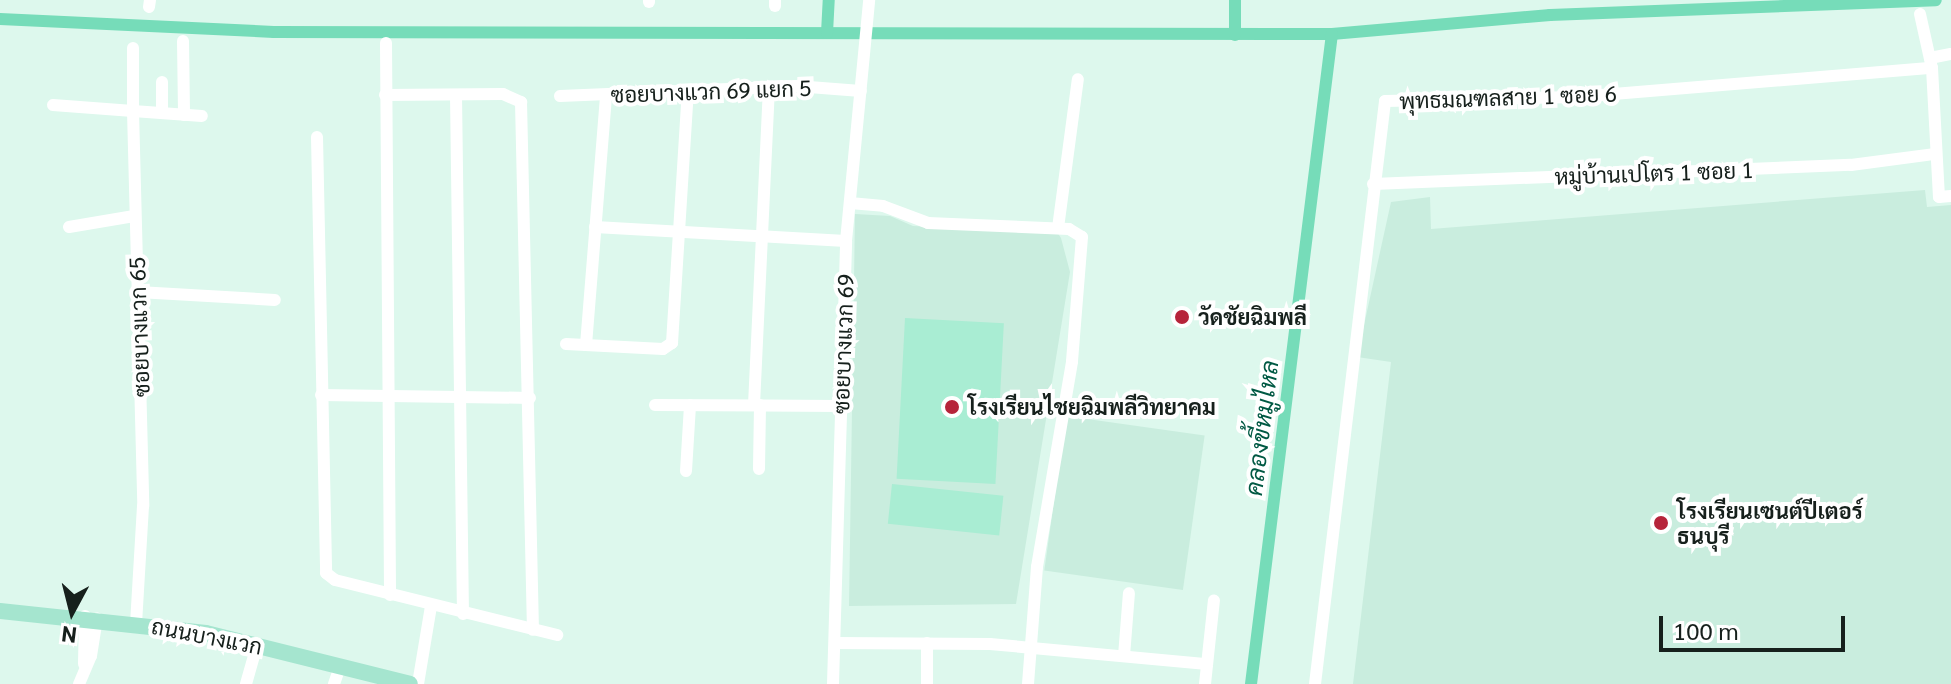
<!DOCTYPE html>
<html>
<head>
<meta charset="utf-8">
<style>
  body { margin:0 }
  #map { position:relative; width:1951px; height:684px; overflow:hidden; background:#ddf8ed; font-family:Georgia,Sarabun,serif }
  div>[style] { position:absolute }
  .built>* { inset:0; background:#c9edde; transform-origin:0 0 }
  .green>* { inset:0; background:#a9edd3; transform-origin:0 0 }
  .canal>* { height:12px; margin:-6px; padding:0 6px; transform-origin:6px; border-radius:6px; background:#76dcb9 }
  .minor>* { height:12px; margin:-6px; padding:0 6px; transform-origin:6px; border-radius:6px; background:#fff }
  .major>* { height:16px; margin:-8px; padding:0 8px; transform-origin:8px; border-radius:8px; background:#a5e5cf }
  .dots>* { width:22px; height:22px; translate:-50% -50%; box-sizing:border-box; border:4px solid #fff; border-radius:50% }
  span { translate:-50% -50%; white-space:nowrap; text-align:center; line-height:1.15; -webkit-text-stroke:8px #fff; paint-order:stroke }
  .street-label { font-size:22px; color:#16201c }
  .poi-label { font-size:22px; color:#16201c; font-weight:700 }
  .left { translate:0 -50%; text-align:left }
  .water-label { font-size:24px; color:#005943; font-style:italic }
  .north { position:absolute; left:32px; top:572px; width:80px; height:80px; -webkit-text-stroke:6px #fff; paint-order:stroke; rotate:187deg; font-size:22px; font-weight:700; line-height:32px; text-align:center; color:#16201c }
  .north::after { content:''; display:block; margin:auto; width:28px; height:36px; background:#16201c; clip-path:polygon(50% 0,100% 100%,50% 72%,0 100%) }
  .scale { position:absolute; left:1659px; top:616px; width:186px; height:36px; box-sizing:border-box; border:4px solid #16201c; border-top:0; padding-left:10px; font-size:24px; line-height:28px; white-space:nowrap; color:#16201c; -webkit-text-stroke:6px #fff; paint-order:stroke }
</style>
</head>
<body>
<div id="map">
  <div class="built">
    <i style="clip-path:polygon(1925px 190px,1927px 207px,1951px 205px,1951px 684px,1353px 684px,1391px 362px,1357px 357px,1391px 202px,1430px 197px,1431px 229px)"></i>
    <i style="clip-path:polygon(855px 214px,890px 216px,913px 226px,1057px 232px,1061px 238px,1070px 272px,1016px 604px,849px 606px)"></i>
    <i style="left:1066px;top:416px;width:140px;height:156px;rotate:8deg"></i>
  </div>
  <div class="green">
    <i style="left:905px;top:318px;width:99px;height:161px;rotate:3deg"></i>
    <i style="left:892px;top:484px;width:112px;height:40px;rotate:6deg"></i>
  </div>
  <div class="canal">
    <i style="left:0;top:19px;width:274px;rotate:2.7deg"></i>
    <i style="left:274px;top:32px;width:1058px;rotate:0.11deg"></i>
    <i style="left:1332px;top:34px;width:219px;rotate:-5deg"></i>
    <i style="left:1550px;top:15px;width:386px;rotate:-2.2deg"></i>
    <i style="left:827px;top:33px;width:33px;rotate:-87deg"></i>
    <i style="left:1235px;top:35px;width:35px;rotate:-90deg"></i>
    <i style="left:1251px;top:684px;width:655px;rotate:-82.9deg"></i>
  </div>
  <div class="minor">
    <i style="left:649px;top:2px;width:2px;rotate:-90deg"></i>
    <i style="left:775px;top:6px;width:6px;rotate:-90deg"></i>
    <i style="left:149px;top:7px;width:7px;rotate:-82deg"></i>
    <i style="left:1920px;top:14px;width:55px;rotate:77.5deg"></i>
    <i style="left:1932px;top:68px;width:129px;rotate:86.9deg"></i>
    <i style="left:1939px;top:197px;width:12px;rotate:-5deg"></i>
    <i style="left:183px;top:41px;width:74px;rotate:89.2deg"></i>
    <i style="left:386px;top:43px;width:552px;rotate:89.58deg"></i>
    <i style="left:133px;top:48px;width:63px;rotate:90deg"></i>
    <i style="left:133px;top:111px;width:69px;rotate:4.1deg"></i>
    <i style="left:1930px;top:58px;width:21px;rotate:-11deg"></i>
    <i style="left:162px;top:82px;width:31px;rotate:90deg"></i>
    <i style="left:385px;top:95px;width:118px;rotate:-0.5deg"></i>
    <i style="left:503px;top:94px;width:20px;rotate:24deg"></i>
    <i style="left:521px;top:102px;width:528px;rotate:88.7deg"></i>
    <i style="left:456px;top:95px;width:519px;rotate:89.23deg"></i>
    <i style="left:560px;top:96px;width:236px;rotate:-2.4deg"></i>
    <i style="left:796px;top:86px;width:65px;rotate:4.4deg"></i>
    <i style="left:53px;top:105px;width:80px;rotate:4.3deg"></i>
    <i style="left:133px;top:111px;width:395px;rotate:88.5deg"></i>
    <i style="left:143px;top:506px;width:117px;rotate:93.4deg"></i>
    <i style="left:317px;top:137px;width:436px;rotate:88.8deg"></i>
    <i style="left:326px;top:573px;width:11px;rotate:38deg"></i>
    <i style="left:335px;top:580px;width:229px;rotate:13.9deg"></i>
    <i style="left:1373px;top:184px;width:478px;rotate:-2.3deg"></i>
    <i style="left:1851px;top:165px;width:85px;rotate:-7.5deg"></i>
    <i style="left:850px;top:203px;width:33px;rotate:5deg"></i>
    <i style="left:883px;top:206px;width:48px;rotate:20.7deg"></i>
    <i style="left:928px;top:223px;width:141px;rotate:2.4deg"></i>
    <i style="left:1069px;top:229px;width:15px;rotate:32deg"></i>
    <i style="left:1082px;top:237px;width:125px;rotate:94.6deg"></i>
    <i style="left:1072px;top:362px;width:208px;rotate:99.7deg"></i>
    <i style="left:1037px;top:567px;width:117px;rotate:94.4deg"></i>
    <i style="left:69px;top:227px;width:66px;rotate:-9.6deg"></i>
    <i style="left:595px;top:227px;width:251px;rotate:3.2deg"></i>
    <i style="left:1058px;top:228px;width:150px;rotate:-82.4deg"></i>
    <i style="left:138px;top:292px;width:137px;rotate:3.3deg"></i>
    <i style="left:566px;top:344px;width:97px;rotate:3deg"></i>
    <i style="left:663px;top:349px;width:11px;rotate:-34deg"></i>
    <i style="left:672px;top:343px;width:253px;rotate:-86.4deg"></i>
    <i style="left:586px;top:345px;width:251px;rotate:-85.4deg"></i>
    <i style="left:321px;top:395px;width:209px;rotate:0.8deg"></i>
    <i style="left:655px;top:405px;width:186px;rotate:0.3deg"></i>
    <i style="left:754px;top:405px;width:319px;rotate:-87.3deg"></i>
    <i style="left:759px;top:469px;width:64px;rotate:-89.1deg"></i>
    <i style="left:686px;top:471px;width:66px;rotate:-86.5deg"></i>
    <i style="left:835px;top:643px;width:155px;rotate:0.4deg"></i>
    <i style="left:990px;top:644px;width:218px;rotate:5.3deg"></i>
    <i style="left:927px;top:643px;width:41px;rotate:90deg"></i>
    <i style="left:1124px;top:656px;width:63px;rotate:-85.5deg"></i>
    <i style="left:84px;top:664px;width:48px;rotate:-88.8deg"></i>
    <i style="left:79px;top:684px;width:30px;rotate:-67deg"></i>
    <i style="left:91px;top:656px;width:38px;rotate:-81deg"></i>
    <i style="left:246px;top:684px;width:41px;rotate:-74.2deg"></i>
    <i style="left:334px;top:684px;width:18px;rotate:-71deg"></i>
    <i style="left:418px;top:684px;width:79px;rotate:-80.5deg"></i>
    <i style="left:833px;top:684px;width:443px;rotate:-88.3deg"></i>
    <i style="left:846px;top:241px;width:242px;rotate:-84.5deg"></i>
    <i style="left:1205px;top:684px;width:84px;rotate:-83.9deg"></i>
    <i style="left:1315px;top:684px;width:587px;rotate:-83.15deg"></i>
    <i style="left:1385px;top:101px;width:192px;rotate:-1.2deg"></i>
    <i style="left:1577px;top:97px;width:356px;rotate:-4.7deg"></i>
  </div>
  <div class="major">
    <i style="left:0;top:611px;width:207px;rotate:6.1deg"></i>
    <i style="left:206px;top:633px;width:210px;rotate:14deg"></i>
  </div>
  <div class="dots">
    <i style="left:1182px;top:317px;background:#b6243a"></i>
    <i style="left:952px;top:407px;background:#b6243a"></i>
    <i style="left:1661px;top:523px;background:#b6243a"></i>
  </div>
  <div class="street-label">
    <span style="left:711px;top:91px;rotate:-2deg">ซอยบางแวก 69 แยก 5</span>
    <span style="left:1508px;top:97px;rotate:-2deg">พุทธมณฑลสาย 1 ซอย 6</span>
    <span style="left:1654px;top:173px;rotate:-2deg">หมู่บ้านเปโตร 1 ซอย 1</span>
    <span style="left:139px;top:327px;rotate:-92deg">ซอยบางแวก 65</span>
    <span style="left:843px;top:344px;rotate:-88deg">ซอยบางแวก 69</span>
    <span style="left:207px;top:636px;rotate:11deg">ถนนบางแวก</span>
  </div>
  <div class="poi-label">
    <span class="left" style="left:1198px;top:317px">วัดชัยฉิมพลี</span>
    <span class="left" style="left:968px;top:407px">โรงเรียนไชยฉิมพลีวิทยาคม</span>
    <span class="left" style="left:1677px;top:523px">โรงเรียนเซนต์ปีเตอร์<br>ธนบุรี</span>
  </div>
  <div class="water-label">
    <span style="left:1261px;top:428px;rotate:-83deg">คลองขี้หมูไหล</span>
  </div>
  <div class="north">N</div>
  <div class="scale">100 m</div>
</div>
</body>
</html>
